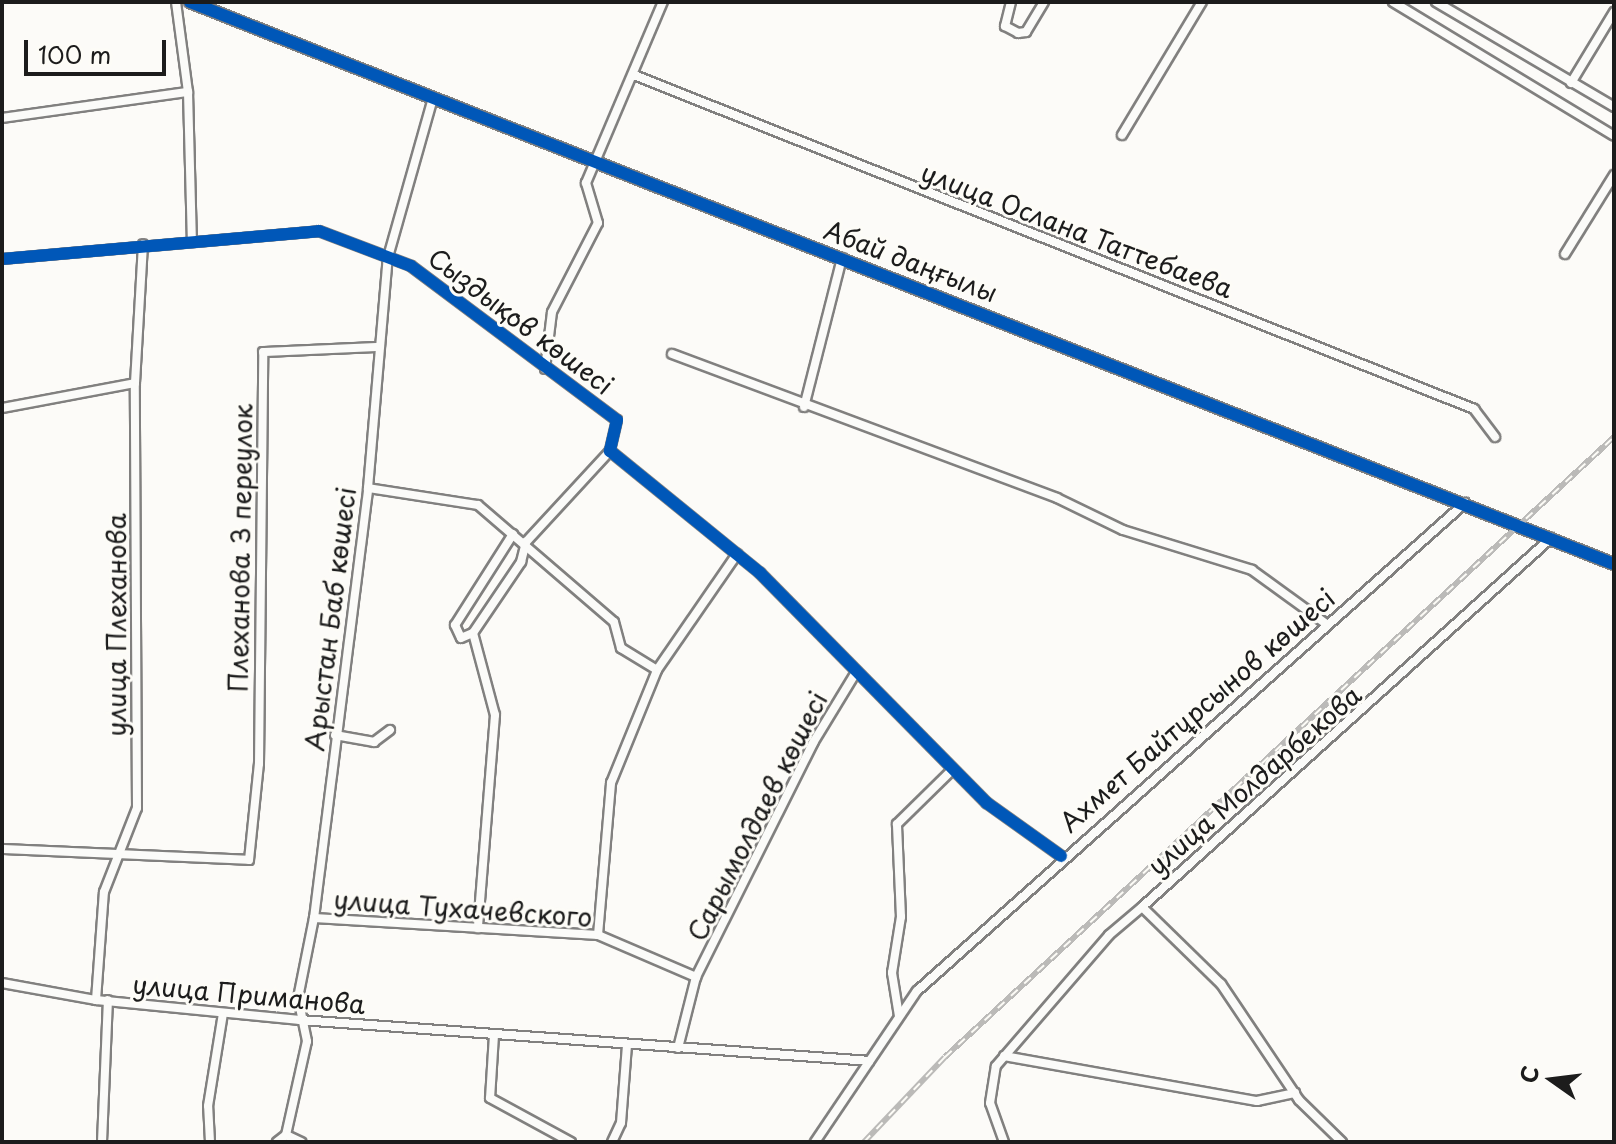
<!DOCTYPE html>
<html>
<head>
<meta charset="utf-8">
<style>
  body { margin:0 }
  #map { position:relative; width:1616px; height:1144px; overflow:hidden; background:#fcfbf8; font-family:"Playpen Sans",sans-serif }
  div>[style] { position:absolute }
  .roads { filter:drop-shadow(2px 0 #81807f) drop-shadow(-2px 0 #81807f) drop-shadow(0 2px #81807f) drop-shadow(0 -2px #81807f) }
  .minor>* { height:8px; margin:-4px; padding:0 4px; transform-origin:4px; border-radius:4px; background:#fbfbf9 }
  .tertiary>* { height:10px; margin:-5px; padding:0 5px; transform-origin:5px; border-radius:5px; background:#fbfbf9 }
  .rail>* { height:6px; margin-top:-3px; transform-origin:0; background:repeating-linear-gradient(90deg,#fdfcf7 0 9px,#bbbab8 0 18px); box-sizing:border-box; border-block:2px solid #bbbab8 }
  .cycleway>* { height:12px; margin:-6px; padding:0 6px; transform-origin:6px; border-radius:6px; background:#0057b8 }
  span { translate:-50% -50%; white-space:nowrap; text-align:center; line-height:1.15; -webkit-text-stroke:6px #fdfcf7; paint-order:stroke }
  .street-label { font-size:26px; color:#1c1c1c }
  .frame { position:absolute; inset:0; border:4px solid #1c1c1c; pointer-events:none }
  .north { position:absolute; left:1512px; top:1040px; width:80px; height:80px; -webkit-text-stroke:6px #fdfcf7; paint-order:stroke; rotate:284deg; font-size:22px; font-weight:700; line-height:32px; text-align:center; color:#1c1c1c }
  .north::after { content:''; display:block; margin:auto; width:28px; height:36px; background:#1c1c1c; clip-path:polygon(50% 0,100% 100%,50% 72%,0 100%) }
  .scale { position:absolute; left:24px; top:40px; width:142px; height:36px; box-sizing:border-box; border:4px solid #1c1c1c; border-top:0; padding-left:10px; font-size:24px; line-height:28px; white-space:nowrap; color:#1c1c1c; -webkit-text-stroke:6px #fdfcf7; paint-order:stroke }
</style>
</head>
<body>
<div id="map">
  <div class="roads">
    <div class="minor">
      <i style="left:176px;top:2px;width:91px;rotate:82.4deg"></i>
      <i style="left:188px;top:92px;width:148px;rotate:88.5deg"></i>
      <i style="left:1011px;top:2px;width:25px;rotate:104deg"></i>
      <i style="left:1005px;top:26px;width:15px;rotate:28deg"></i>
      <i style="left:1018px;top:33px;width:8px;rotate:-7deg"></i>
      <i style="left:1026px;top:32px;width:35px;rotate:-59deg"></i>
      <i style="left:1393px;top:2px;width:258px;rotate:31.2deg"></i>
      <i style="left:1436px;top:2px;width:207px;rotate:30.5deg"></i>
      <i style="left:634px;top:75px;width:904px;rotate:21.68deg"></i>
      <i style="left:1474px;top:409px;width:35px;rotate:53deg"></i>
      <i style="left:1571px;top:83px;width:83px;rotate:-58.8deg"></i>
      <i style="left:2px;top:118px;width:188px;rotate:-8deg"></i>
      <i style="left:1122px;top:135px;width:155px;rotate:-59deg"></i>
      <i style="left:1565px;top:254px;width:93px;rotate:-58.2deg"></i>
      <i style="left:2px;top:259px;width:318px;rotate:-5deg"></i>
      <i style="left:319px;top:231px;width:98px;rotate:20.8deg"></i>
      <i style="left:411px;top:266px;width:257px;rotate:36.8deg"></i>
      <i style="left:617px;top:420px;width:32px;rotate:103deg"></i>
      <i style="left:610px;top:451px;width:193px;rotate:39.1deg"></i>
      <i style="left:760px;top:573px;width:323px;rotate:45.4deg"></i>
      <i style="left:987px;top:803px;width:91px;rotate:35.6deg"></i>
      <i style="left:672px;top:354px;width:411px;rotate:20.5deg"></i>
      <i style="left:1057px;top:498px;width:73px;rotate:25.9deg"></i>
      <i style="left:1123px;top:530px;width:135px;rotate:17.2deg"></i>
      <i style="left:1252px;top:570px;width:90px;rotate:36deg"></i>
      <i style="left:545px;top:369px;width:57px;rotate:-83deg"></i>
      <i style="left:552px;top:312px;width:100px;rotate:-62.7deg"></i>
      <i style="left:598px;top:223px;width:42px;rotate:-106.7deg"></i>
      <i style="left:586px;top:183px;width:197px;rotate:-67deg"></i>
      <i style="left:804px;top:407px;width:154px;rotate:-75.7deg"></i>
      <i style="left:2px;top:408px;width:135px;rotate:-10.6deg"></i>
      <i style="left:368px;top:488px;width:111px;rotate:8.8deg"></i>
      <i style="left:478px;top:505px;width:179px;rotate:40.7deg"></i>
      <i style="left:614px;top:622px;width:27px;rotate:75deg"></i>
      <i style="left:621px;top:648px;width:42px;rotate:31.4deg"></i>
      <i style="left:513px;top:534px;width:108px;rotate:122.5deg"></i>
      <i style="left:455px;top:625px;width:14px;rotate:65deg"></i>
      <i style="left:461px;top:638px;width:13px;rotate:-23deg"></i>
      <i style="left:473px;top:633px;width:86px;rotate:-55.9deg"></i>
      <i style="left:521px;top:562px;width:21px;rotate:-76deg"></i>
      <i style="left:526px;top:542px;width:124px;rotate:-47.3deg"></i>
      <i style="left:473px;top:633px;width:85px;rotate:75deg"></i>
      <i style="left:495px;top:715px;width:214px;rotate:94.6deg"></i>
      <i style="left:335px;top:735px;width:40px;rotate:10deg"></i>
      <i style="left:374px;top:742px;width:20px;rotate:-37deg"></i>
      <i style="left:2px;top:849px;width:247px;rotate:2.5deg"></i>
      <i style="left:249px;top:860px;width:97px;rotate:-84.1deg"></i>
      <i style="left:259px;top:764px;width:412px;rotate:-89.4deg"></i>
      <i style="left:263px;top:352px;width:115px;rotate:-2.5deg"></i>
      <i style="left:314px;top:918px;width:285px;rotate:3.4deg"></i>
      <i style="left:598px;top:935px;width:107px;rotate:23.2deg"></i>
      <i style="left:598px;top:935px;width:153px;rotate:-85.1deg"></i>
      <i style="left:611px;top:783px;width:122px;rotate:-67.8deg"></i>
      <i style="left:657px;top:670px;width:141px;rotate:-55.4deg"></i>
      <i style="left:2px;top:983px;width:96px;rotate:10.3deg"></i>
      <i style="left:96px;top:1000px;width:205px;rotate:5.6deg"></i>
      <i style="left:300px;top:1020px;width:571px;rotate:4.11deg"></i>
      <i style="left:96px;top:1000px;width:108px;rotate:-85.8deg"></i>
      <i style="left:104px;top:892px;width:90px;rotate:-68.6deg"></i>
      <i style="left:137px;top:808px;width:425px;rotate:-90.3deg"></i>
      <i style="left:135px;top:383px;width:139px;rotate:-86.7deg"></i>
      <i style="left:899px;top:1016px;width:44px;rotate:-99.2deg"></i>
      <i style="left:892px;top:973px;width:57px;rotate:-80.9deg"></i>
      <i style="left:901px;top:917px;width:93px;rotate:-92.5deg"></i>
      <i style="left:897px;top:824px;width:78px;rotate:-44.5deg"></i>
      <i style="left:494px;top:1035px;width:63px;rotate:93.6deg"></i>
      <i style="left:490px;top:1098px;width:92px;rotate:28.5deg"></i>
      <i style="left:678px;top:1048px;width:73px;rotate:-75.8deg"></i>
      <i style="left:696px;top:977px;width:262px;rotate:-63.4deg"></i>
      <i style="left:813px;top:743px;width:81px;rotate:-58.7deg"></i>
      <i style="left:1004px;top:1056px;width:257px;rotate:10.1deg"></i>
      <i style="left:1257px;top:1101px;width:39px;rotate:-12deg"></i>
      <i style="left:286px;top:1135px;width:17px;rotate:25deg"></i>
      <i style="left:102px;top:1142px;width:142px;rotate:-87.6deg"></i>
      <i style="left:210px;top:1142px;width:36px;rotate:-93deg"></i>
      <i style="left:208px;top:1106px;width:94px;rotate:-80.8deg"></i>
      <i style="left:277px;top:1142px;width:11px;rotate:-38deg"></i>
      <i style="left:286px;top:1135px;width:96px;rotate:-77.4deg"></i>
      <i style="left:307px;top:1041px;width:44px;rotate:-101.8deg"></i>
      <i style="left:298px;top:998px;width:82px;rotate:-78.7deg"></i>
      <i style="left:314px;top:918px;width:433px;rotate:-82.8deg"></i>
      <i style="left:368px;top:488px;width:232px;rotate:-85.1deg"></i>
      <i style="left:388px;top:257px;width:165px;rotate:-74.2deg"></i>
      <i style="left:612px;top:1142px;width:21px;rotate:-65deg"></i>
      <i style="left:621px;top:1123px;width:78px;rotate:-85.6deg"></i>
      <i style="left:815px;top:1142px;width:182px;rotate:-56deg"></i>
      <i style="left:917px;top:991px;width:734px;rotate:-41.69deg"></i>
      <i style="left:1004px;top:1142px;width:41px;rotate:-109.7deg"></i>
      <i style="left:990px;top:1103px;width:37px;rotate:-81deg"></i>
      <i style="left:996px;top:1066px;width:173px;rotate:-49.2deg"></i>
      <i style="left:1109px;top:935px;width:43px;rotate:-40.3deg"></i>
      <i style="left:1342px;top:1142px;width:60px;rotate:-135.7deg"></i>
      <i style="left:1299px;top:1100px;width:140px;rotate:-123.9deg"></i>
      <i style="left:1221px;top:984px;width:110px;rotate:-135.7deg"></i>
      <i style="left:1142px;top:907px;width:551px;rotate:-42.06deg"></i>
    </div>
    <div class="tertiary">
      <i style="left:190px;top:2px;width:1531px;rotate:21.54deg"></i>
    </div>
  </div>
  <div class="rail">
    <i style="left:864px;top:1142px;width:117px;rotate:-46.4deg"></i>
    <i style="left:945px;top:1057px;width:912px;rotate:-42.82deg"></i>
  </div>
  <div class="cycleway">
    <i style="left:190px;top:2px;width:1531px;rotate:21.54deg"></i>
    <i style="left:2px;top:259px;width:318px;rotate:-5deg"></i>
    <i style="left:319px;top:231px;width:98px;rotate:20.8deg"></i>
    <i style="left:411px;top:266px;width:257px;rotate:36.8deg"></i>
    <i style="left:617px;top:420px;width:32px;rotate:103deg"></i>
    <i style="left:610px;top:451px;width:193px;rotate:39.1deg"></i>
    <i style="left:760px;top:573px;width:323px;rotate:45.4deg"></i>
    <i style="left:987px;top:803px;width:91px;rotate:35.6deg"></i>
  </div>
  <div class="street-label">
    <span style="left:1077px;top:230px;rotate:21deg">улица Ослана Таттебаева</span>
    <span style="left:911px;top:261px;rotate:21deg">Абай даңғылы</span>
    <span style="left:521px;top:321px;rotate:37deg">Сыздықов көшесі</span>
    <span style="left:240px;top:548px;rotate:-89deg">Плеханова 3 переулок</span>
    <span style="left:330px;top:619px;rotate:-83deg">Арыстан Баб көшесі</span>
    <span style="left:116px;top:625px;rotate:-90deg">улица Плеханова</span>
    <span style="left:1197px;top:710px;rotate:-41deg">Ахмет Байтұрсынов көшесі</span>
    <span style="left:1254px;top:780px;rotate:-41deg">улица Молдарбекова</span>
    <span style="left:757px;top:816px;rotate:-63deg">Сарымолдаев көшесі</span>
    <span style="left:463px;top:908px;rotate:4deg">улица Тухачевского</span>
    <span style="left:249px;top:994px;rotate:5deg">улица Приманова</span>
  </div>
  <div class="frame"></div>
  <div class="north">С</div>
  <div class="scale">100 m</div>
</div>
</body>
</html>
